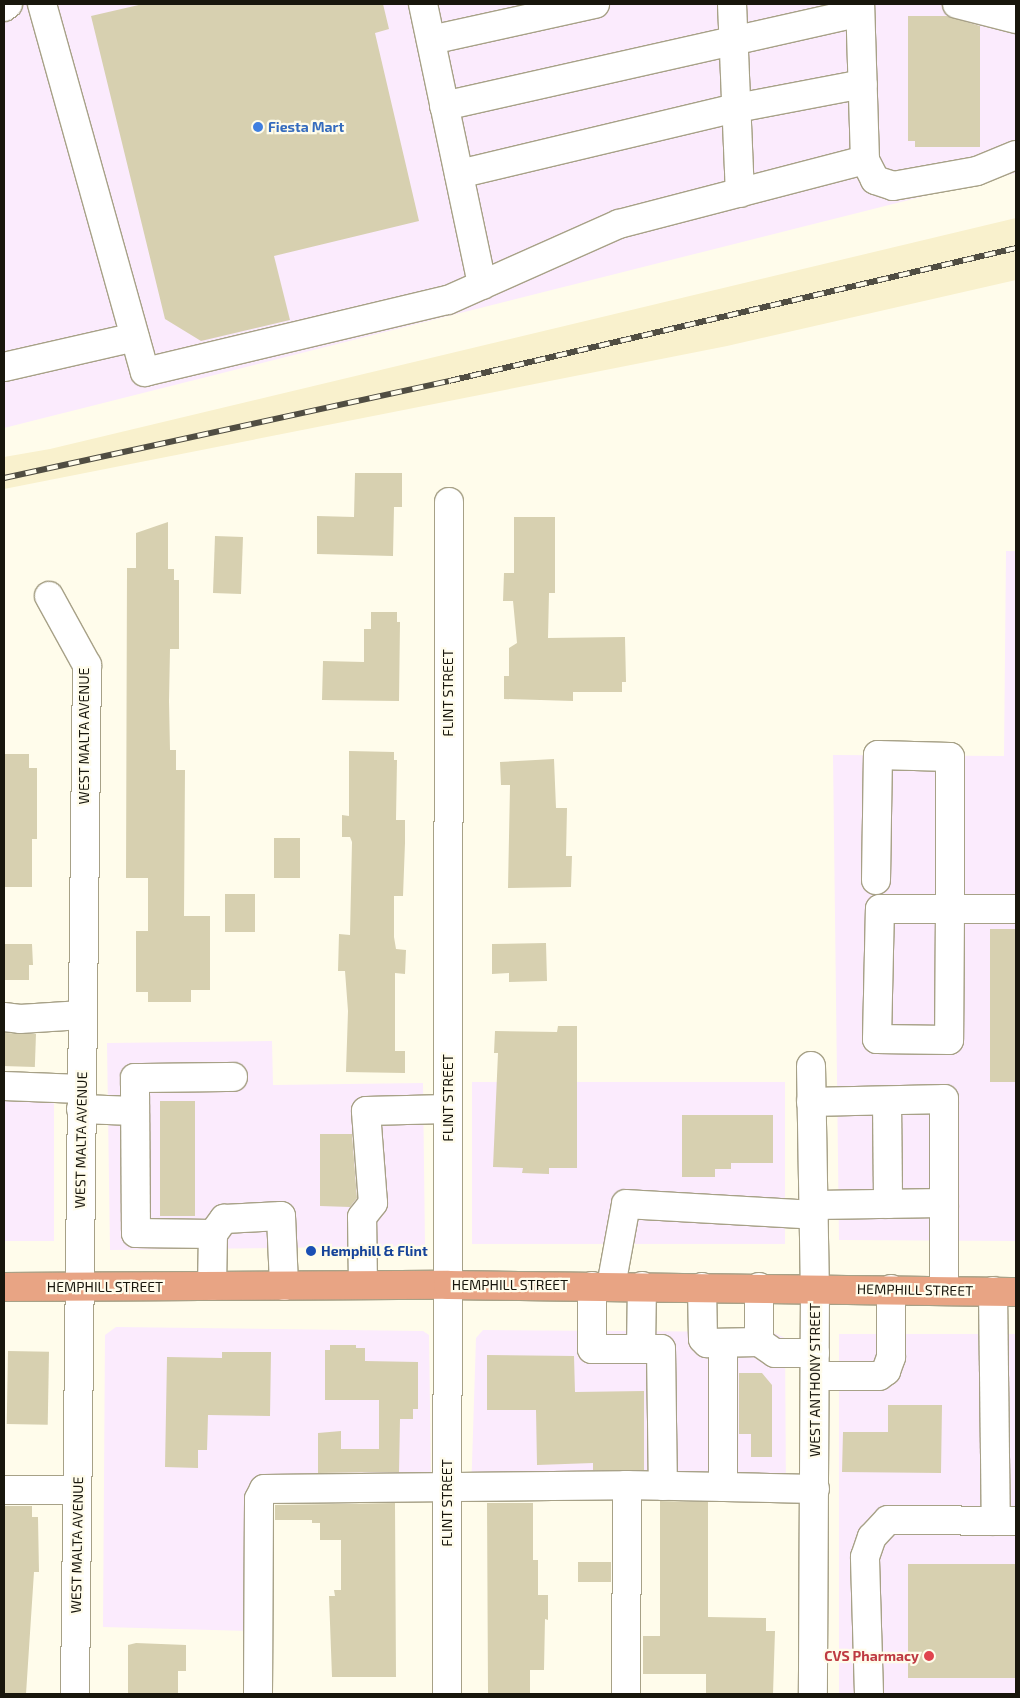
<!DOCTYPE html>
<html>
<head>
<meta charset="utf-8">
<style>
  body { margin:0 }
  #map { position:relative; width:1020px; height:1698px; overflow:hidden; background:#fffceb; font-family:"Exo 2",sans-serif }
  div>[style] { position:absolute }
  .commercial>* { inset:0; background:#fbebfd; transform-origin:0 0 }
  .built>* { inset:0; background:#f9f1cd }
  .building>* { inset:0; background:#d7d0b0; transform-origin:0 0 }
  .roads { filter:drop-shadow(1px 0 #a7a187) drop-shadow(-1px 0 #a7a187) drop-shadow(0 1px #a7a187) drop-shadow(0 -1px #a7a187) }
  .minor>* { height:28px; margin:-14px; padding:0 14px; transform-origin:14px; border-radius:14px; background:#fff }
  .major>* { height:28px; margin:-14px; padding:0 14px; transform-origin:14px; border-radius:14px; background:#e8a484 }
  .rail>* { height:5.5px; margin-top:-2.75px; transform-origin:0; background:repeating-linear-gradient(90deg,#fffceb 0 11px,#504d42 0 22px); box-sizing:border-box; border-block:1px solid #504d42 }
  .dots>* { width:14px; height:14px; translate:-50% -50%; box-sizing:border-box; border:2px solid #fffceb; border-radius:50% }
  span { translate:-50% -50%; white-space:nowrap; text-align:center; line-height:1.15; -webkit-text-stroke:4.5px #fffceb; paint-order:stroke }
  .shop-label { font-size:14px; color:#366cbe; font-weight:700 }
  .left { translate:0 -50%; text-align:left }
  .street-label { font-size:14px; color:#18160c }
  .transit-label { font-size:14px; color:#164399; font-weight:700 }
  .health-label { font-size:14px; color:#be3a42; font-weight:700 }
  .right { translate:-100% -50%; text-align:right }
  .frame { position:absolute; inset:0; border:5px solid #18160c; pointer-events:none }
</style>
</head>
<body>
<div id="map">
  <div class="commercial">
    <i style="clip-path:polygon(4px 4px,1016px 4px,1016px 173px,4px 428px)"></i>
    <i style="clip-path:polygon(1006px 551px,1016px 551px,1016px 1241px,839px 1240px,833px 755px,1004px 756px)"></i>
    <i style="clip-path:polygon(272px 1041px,273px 1085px,423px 1083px,425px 1246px,110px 1250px,107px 1043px)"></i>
    <i style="left:4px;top:1075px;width:50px;height:166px"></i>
    <i style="left:785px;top:1082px;width:162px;height:313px;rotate:90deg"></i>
    <i style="clip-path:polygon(116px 1327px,423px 1331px,429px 1335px,431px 1481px,252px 1479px,250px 1631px,103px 1627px,105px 1335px)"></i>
    <i style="clip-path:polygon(483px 1330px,772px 1332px,785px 1338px,786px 1498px,471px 1495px,476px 1338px)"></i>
    <i style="left:1016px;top:1334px;width:360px;height:177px;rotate:90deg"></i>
  </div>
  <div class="built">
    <i style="clip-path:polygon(1016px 218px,1016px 280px,727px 346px,4px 489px,4px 457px,50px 449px)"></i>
  </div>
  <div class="building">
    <i style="clip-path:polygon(143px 4px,383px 4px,389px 29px,375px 33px,419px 221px,274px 256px,290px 320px,201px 341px,165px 319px,91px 16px)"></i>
    <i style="clip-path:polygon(908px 16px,947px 16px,980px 26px,980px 147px,915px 147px,915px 141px,908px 141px)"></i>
    <i style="clip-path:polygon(355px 473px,402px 473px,402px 507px,394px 507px,393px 556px,317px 554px,317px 516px,354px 517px)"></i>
    <i style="clip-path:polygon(514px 517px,555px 517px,555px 593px,549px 593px,548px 638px,625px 637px,626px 682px,622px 682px,622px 692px,573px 692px,573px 701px,504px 699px,504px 676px,509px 676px,509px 648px,517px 643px,513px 601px,503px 601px,504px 573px,514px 573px)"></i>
    <i style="clip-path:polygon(168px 522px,168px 569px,174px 569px,174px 580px,179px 580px,179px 649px,170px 649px,169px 701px,170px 750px,176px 750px,176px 770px,185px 770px,184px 916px,210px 916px,210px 990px,191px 990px,191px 1002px,148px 1002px,148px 992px,136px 992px,136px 931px,148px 931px,148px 878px,126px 878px,127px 568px,136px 568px,136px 533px)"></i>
    <i style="left:215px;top:536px;width:28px;height:57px;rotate:2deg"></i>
    <i style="clip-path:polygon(371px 612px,397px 612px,397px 622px,400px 622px,399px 701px,322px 700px,323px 661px,364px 662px,364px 629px,371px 629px)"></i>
    <i style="clip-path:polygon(349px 751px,394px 752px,394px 760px,397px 760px,396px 820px,405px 820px,405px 843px,403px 896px,394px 896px,394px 937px,396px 949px,406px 950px,405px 974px,395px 973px,395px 1051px,405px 1051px,405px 1073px,346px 1072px,348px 1011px,345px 971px,338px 971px,339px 934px,350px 935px,352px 842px,350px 837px,342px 837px,342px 815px,349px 816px)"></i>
    <i style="clip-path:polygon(4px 754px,29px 754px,29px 768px,37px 768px,37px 839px,32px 839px,32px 887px,4px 887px)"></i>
    <i style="clip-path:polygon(554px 759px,556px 808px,567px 808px,566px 856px,572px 856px,571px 887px,508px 888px,510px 785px,501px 785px,500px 762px)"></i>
    <i style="left:274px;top:838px;width:26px;height:40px"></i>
    <i style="left:225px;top:894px;width:30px;height:38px"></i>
    <i style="left:990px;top:929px;width:26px;height:153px"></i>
    <i style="clip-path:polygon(546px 943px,547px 981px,509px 982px,509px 973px,492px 974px,492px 944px)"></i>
    <i style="clip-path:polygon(4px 944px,32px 944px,33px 965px,29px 965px,29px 980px,4px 980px)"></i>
    <i style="clip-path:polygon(558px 1026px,577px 1026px,577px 1168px,549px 1168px,549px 1174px,522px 1173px,523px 1168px,493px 1167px,498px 1053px,494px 1053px,495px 1031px,557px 1032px)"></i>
    <i style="left:4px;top:1033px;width:32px;height:33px;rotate:2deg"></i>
    <i style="left:160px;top:1101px;width:35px;height:115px"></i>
    <i style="clip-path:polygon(682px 1115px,773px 1115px,773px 1163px,731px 1163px,731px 1169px,715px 1169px,715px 1177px,682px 1177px)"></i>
    <i style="clip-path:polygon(320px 1134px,352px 1134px,357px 1198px,350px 1207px,320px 1206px)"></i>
    <i style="clip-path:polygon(330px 1345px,356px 1345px,356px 1348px,365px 1348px,365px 1361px,418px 1362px,418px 1409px,413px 1409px,413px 1419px,400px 1419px,399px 1472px,318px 1473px,318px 1433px,341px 1431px,341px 1449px,379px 1449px,379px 1400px,325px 1400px,325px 1350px,330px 1350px)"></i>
    <i style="left:8px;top:1351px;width:41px;height:73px;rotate:1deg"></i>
    <i style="clip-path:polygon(222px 1352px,271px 1352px,270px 1416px,208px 1415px,207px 1450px,198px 1450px,198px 1468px,165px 1467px,167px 1357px,222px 1358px)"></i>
    <i style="clip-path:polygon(487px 1355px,574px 1356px,575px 1392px,644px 1391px,644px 1470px,593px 1470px,593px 1463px,537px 1465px,536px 1410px,487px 1410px)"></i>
    <i style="clip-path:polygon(739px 1373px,762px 1373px,772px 1385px,772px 1457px,751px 1457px,751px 1434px,739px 1434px)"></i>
    <i style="clip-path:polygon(888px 1405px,942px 1405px,941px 1473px,842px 1472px,843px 1432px,888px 1432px)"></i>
    <i style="clip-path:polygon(660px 1501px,708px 1502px,708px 1617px,766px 1618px,766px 1631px,775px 1631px,773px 1694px,706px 1694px,706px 1674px,643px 1674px,643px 1636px,660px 1636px)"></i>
    <i style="clip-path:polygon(395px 1503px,396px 1677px,332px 1677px,329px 1596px,335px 1596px,334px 1590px,341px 1590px,341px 1540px,320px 1540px,320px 1523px,312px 1523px,312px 1520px,275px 1520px,275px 1505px)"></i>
    <i style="clip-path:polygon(487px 1503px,533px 1503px,533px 1560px,538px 1560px,538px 1595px,548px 1595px,548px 1620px,545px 1619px,544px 1670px,530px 1670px,530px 1694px,488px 1694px)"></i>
    <i style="clip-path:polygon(4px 1506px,32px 1506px,32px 1517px,38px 1517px,39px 1572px,34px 1572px,26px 1694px,4px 1694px)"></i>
    <i style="left:611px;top:1562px;width:20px;height:33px;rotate:90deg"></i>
    <i style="left:908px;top:1564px;width:108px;height:114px"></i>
    <i style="clip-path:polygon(136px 1643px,186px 1645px,186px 1671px,178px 1671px,178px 1694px,128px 1694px,128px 1645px)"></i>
  </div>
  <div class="roads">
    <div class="minor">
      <i style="left:42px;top:4px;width:382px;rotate:74.4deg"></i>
      <i style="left:145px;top:372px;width:311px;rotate:-13.4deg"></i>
      <i style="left:448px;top:300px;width:187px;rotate:-24deg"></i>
      <i style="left:619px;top:224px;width:254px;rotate:-14.6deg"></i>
      <i style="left:865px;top:160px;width:156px;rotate:-91.8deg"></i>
      <i style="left:423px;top:4px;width:287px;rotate:78.1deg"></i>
      <i style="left:732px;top:4px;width:189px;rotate:87.6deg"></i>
      <i style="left:957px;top:4px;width:61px;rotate:14.3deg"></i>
      <i style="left:4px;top:7px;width:5px;rotate:-37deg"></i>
      <i style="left:431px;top:40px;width:168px;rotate:-12.4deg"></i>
      <i style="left:444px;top:106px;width:426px;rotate:-12.7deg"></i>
      <i style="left:865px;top:160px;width:22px;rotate:63deg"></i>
      <i style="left:875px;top:180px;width:19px;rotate:18deg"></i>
      <i style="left:893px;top:186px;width:85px;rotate:-10.1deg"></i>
      <i style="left:977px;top:171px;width:42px;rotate:-22.3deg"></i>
      <i style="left:459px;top:174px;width:286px;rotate:-13.4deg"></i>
      <i style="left:737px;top:108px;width:128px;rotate:-10.8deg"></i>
      <i style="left:4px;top:367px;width:134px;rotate:-12.9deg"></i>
      <i style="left:49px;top:596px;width:79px;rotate:61.2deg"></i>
      <i style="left:87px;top:665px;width:1029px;rotate:90.67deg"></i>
      <i style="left:876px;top:880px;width:125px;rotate:-89.1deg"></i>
      <i style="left:878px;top:755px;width:72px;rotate:1.6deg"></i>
      <i style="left:950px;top:757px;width:152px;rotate:90deg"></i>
      <i style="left:950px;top:909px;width:131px;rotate:90.4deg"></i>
      <i style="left:949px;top:1040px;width:72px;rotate:-179.2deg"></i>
      <i style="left:877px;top:1039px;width:130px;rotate:-88.7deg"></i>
      <i style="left:880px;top:909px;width:136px"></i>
      <i style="left:4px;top:1017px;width:16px;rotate:7deg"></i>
      <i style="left:20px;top:1019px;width:62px;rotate:-3.7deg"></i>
      <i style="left:811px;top:1066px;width:222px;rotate:89deg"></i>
      <i style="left:815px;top:1288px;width:406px;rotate:90.3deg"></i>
      <i style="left:4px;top:1086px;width:77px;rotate:2.2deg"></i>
      <i style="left:887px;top:1101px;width:103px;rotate:89.4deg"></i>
      <i style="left:811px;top:1102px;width:133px;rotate:-1.3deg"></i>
      <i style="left:944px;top:1099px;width:191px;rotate:90deg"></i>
      <i style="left:81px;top:1109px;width:53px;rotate:2.2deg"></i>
      <i style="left:814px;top:1205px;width:130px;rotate:-0.9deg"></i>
      <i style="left:213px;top:1234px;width:19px;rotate:-54deg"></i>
      <i style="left:224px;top:1219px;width:57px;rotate:-3deg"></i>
      <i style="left:281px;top:1216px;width:70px;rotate:87.5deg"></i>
      <i style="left:363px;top:1285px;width:68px;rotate:-90.8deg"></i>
      <i style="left:362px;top:1217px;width:18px;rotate:-52deg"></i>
      <i style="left:373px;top:1203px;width:92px;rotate:-94.4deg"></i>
      <i style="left:366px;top:1111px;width:82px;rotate:-1.4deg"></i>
      <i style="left:212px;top:1286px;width:52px;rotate:-88.9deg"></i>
      <i style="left:213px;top:1234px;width:77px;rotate:-179.3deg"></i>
      <i style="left:136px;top:1233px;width:155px;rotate:-90.4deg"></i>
      <i style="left:135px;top:1078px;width:98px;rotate:-0.6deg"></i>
      <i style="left:592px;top:1286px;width:63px;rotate:90deg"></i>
      <i style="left:592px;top:1349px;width:69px"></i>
      <i style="left:661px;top:1349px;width:137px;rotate:89.2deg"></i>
      <i style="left:611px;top:1286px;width:83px;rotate:-79.6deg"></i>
      <i style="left:626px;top:1204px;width:188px;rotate:3.3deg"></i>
      <i style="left:702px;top:1287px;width:52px;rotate:88.9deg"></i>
      <i style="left:703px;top:1339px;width:6px;rotate:45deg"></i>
      <i style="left:707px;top:1343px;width:52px;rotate:-1.1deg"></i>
      <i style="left:759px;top:1342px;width:55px;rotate:-90deg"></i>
      <i style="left:993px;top:1291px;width:230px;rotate:89.3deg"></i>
      <i style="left:759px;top:1342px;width:19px;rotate:35deg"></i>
      <i style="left:775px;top:1353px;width:40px"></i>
      <i style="left:641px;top:1349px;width:63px;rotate:-89.1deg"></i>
      <i style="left:815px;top:1376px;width:64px"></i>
      <i style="left:879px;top:1376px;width:9px;rotate:-36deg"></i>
      <i style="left:886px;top:1371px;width:15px;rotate:-70deg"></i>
      <i style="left:891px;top:1357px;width:68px;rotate:-90deg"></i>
      <i style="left:723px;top:1487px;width:144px;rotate:-90deg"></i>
      <i style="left:4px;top:1490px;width:73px"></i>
      <i style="left:258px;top:1694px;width:195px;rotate:-89.7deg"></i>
      <i style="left:259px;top:1499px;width:11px;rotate:-63deg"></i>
      <i style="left:264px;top:1489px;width:361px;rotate:-0.6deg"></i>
      <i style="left:625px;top:1485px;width:190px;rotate:1.2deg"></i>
      <i style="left:447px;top:1694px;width:1192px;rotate:-89.9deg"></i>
      <i style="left:626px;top:1694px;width:209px;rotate:-89.7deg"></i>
      <i style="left:869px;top:1694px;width:137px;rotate:-91.7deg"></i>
      <i style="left:865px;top:1557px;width:21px;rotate:-71deg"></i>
      <i style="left:872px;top:1537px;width:23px;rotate:-47deg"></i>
      <i style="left:888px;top:1520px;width:128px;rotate:0.4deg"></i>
    </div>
    <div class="major">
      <i style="left:4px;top:1287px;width:444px;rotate:-0.3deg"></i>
      <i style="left:448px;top:1285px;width:568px;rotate:0.71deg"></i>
    </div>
  </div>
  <div class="rail">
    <i style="left:4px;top:478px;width:455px;rotate:-12.3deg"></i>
    <i style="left:449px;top:381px;width:582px;rotate:-13.2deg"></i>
  </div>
  <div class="dots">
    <i style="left:258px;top:127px;background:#3f7fe0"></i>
    <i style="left:311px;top:1251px;background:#1a4fb4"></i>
    <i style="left:929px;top:1656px;background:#e0444e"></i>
  </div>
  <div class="shop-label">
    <span class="left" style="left:268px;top:127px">Fiesta Mart</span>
  </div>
  <div class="street-label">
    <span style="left:448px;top:693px;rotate:-90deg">FLINT STREET</span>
    <span style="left:84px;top:736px;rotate:-90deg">WEST MALTA AVENUE</span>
    <span style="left:448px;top:1098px;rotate:-90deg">FLINT STREET</span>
    <span style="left:81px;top:1140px;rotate:-89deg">WEST MALTA AVENUE</span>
    <span style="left:510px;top:1285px">HEMPHILL STREET</span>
    <span style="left:105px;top:1287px">HEMPHILL STREET</span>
    <span style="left:915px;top:1290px;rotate:1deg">HEMPHILL STREET</span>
    <span style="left:815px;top:1380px;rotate:-90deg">WEST ANTHONY STREET</span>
    <span style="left:447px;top:1503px;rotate:-90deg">FLINT STREET</span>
    <span style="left:77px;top:1545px;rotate:-89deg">WEST MALTA AVENUE</span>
  </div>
  <div class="transit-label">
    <span class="left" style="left:321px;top:1251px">Hemphill &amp; Flint</span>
  </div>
  <div class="health-label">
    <span class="right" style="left:919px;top:1656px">CVS Pharmacy</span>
  </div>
  <div class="frame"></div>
</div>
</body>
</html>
